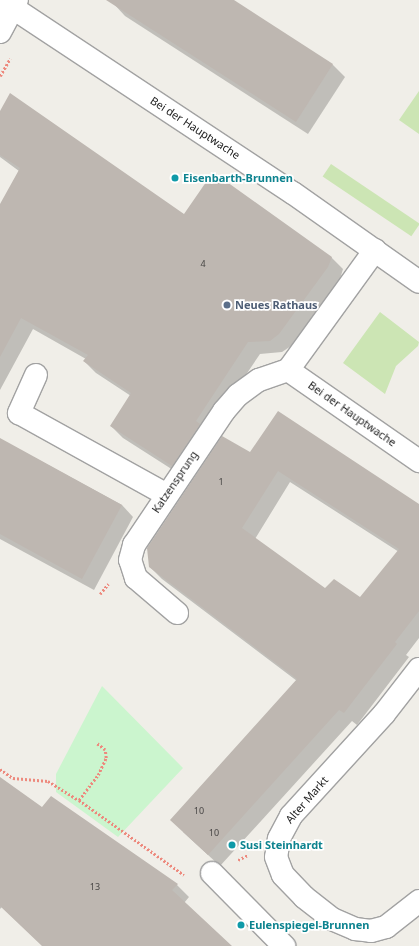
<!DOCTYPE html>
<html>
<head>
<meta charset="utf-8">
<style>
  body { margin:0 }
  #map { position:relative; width:419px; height:946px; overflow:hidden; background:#f0eee8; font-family:"Noto Sans",sans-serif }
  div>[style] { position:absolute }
  .grass>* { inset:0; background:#cce5b4; transform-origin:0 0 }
  .park>* { inset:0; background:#cbf5ce }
  .shadow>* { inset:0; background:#0003 }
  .building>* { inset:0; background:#beb7b1 }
  .path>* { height:2.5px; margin-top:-1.25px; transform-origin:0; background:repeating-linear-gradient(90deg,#ed897d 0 2px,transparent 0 4px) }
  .roads { filter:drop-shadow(1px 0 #a2a2a2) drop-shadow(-1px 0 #a2a2a2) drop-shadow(0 1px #a2a2a2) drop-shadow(0 -1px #a2a2a2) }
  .minor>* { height:22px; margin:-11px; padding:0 11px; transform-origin:11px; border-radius:11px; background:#fff }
  .dots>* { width:11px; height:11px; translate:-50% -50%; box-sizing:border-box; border:2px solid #fff; border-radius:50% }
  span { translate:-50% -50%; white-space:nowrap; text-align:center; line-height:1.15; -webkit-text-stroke:3.5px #fff; paint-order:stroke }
  .number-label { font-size:9px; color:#484645 }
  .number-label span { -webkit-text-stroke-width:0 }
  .street-label { font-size:11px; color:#212121 }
  .culture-label { font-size:11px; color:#0d838f; font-weight:700 }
  .left { translate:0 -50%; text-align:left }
  .service-label { font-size:11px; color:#4e5e75; font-weight:700 }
</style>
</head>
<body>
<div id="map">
  <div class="grass">
    <i style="clip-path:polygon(419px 91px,419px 134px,399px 120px)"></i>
    <i style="left:331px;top:164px;width:107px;height:15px;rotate:34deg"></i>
    <i style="clip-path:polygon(380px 312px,419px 342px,418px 346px,396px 366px,385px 394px,343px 363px)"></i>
  </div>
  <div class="park">
    <i style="clip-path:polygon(102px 686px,183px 768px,118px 837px,56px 792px,56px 774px)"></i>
  </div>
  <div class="shadow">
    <i style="clip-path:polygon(115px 0,232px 0,333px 65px,345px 77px,308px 134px,125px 16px,113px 3px)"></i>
    <i style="clip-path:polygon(0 114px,185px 215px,331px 257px,343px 269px,340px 279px,291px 346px,282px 352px,260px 354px,207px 432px,184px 477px,123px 438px,111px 426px,131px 396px,96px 373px,84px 361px,86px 359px,33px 329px,0 390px,0 206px,19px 171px,0 157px)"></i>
    <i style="clip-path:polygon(0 439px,122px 505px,133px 517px,94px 590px,0 539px)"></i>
    <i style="clip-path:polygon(evenodd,251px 453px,419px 505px,419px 638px,406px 655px,409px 657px,357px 725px,352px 721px,220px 866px,183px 832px,297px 681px,162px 579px,150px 567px,251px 453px,290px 482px,399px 552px,360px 599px,325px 589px,255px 539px,290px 482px)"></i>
    <i style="clip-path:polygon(0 778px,42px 808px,51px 798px,177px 885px,189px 897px,184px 903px,231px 946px,43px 946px,2px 907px,0 909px)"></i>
  </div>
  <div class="building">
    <i style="clip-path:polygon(106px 0,234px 0,333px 64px,296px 122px)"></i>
    <i style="clip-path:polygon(10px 93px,184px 214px,213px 172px,332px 257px,328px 267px,279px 334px,270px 341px,248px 342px,196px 421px,200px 424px,172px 466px,110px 426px,131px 393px,83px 361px,88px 355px,21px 318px,0 357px,0 204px,20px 168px,0 155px,0 111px)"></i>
    <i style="clip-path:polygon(evenodd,278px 411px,419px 504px,419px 611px,395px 642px,397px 644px,344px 713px,339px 710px,208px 855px,170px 820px,297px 679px,149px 567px,147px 548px,222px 436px,250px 452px,278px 411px,278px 471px,399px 549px,360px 597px,334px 579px,325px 588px,242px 528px,278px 471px)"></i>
    <i style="clip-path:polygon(0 438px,122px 505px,82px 579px,0 534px)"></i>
    <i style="clip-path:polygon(0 777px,42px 807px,51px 796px,178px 884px,172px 890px,232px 946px,42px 946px,0 906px)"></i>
  </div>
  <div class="path">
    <i style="left:0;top:76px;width:20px;rotate:-60deg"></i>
    <i style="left:100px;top:594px;width:13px;rotate:-51deg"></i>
    <i style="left:0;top:769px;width:16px;rotate:35deg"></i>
    <i style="left:13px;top:778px;width:35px;rotate:5deg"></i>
    <i style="left:48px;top:781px;width:36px;rotate:32deg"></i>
    <i style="left:79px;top:800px;width:129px;rotate:35.5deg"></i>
    <i style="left:79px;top:800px;width:31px;rotate:-53deg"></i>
    <i style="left:98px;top:775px;width:19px;rotate:-65deg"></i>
    <i style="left:106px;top:758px;width:8px;rotate:-97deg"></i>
    <i style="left:105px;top:750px;width:11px;rotate:-142deg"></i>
    <i style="left:238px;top:860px;width:11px;rotate:-27deg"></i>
  </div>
  <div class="roads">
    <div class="minor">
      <i style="left:1px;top:0;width:350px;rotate:33.5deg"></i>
      <i style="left:293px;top:193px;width:154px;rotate:35.2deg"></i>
      <i style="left:0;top:32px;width:36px;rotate:-62deg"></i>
      <i style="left:375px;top:250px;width:148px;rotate:125.9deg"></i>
      <i style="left:288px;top:370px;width:160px;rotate:34.8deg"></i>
      <i style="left:36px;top:375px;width:42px;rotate:114.1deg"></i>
      <i style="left:19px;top:413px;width:169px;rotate:29deg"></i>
      <i style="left:177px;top:613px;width:54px;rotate:-139.5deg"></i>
      <i style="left:136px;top:578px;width:19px;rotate:-108deg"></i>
      <i style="left:130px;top:560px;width:16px;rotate:-75deg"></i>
      <i style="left:134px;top:545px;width:161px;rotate:-56.1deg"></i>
      <i style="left:224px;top:411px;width:21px;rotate:-49deg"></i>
      <i style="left:238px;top:395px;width:26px;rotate:-36deg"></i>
      <i style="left:259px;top:380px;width:31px;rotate:-19deg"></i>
      <i style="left:419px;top:669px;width:57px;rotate:127.9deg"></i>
      <i style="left:384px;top:714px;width:138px;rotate:132.4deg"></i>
      <i style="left:291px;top:816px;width:26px;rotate:118deg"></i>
      <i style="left:279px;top:839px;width:18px;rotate:99deg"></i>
      <i style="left:276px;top:857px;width:19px;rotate:69deg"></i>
      <i style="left:283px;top:875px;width:30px;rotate:46deg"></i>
      <i style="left:304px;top:897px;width:36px;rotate:38deg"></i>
      <i style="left:332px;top:919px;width:25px;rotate:23deg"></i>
      <i style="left:355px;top:929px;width:16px;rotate:7deg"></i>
      <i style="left:371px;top:931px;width:16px;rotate:-15deg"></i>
      <i style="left:386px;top:927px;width:42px;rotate:-38.2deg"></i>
      <i style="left:212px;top:873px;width:103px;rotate:45.4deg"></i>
    </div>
  </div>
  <div class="dots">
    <i style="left:175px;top:178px;background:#0f9aa8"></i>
    <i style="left:227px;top:305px;background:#5c6f8a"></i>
    <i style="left:232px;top:845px;background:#0f9aa8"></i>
    <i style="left:241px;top:925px;background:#0f9aa8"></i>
  </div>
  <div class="number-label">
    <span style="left:203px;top:264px">4</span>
    <span style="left:221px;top:482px">1</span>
    <span style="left:199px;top:811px">10</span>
    <span style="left:214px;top:833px">10</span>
    <span style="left:95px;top:887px">13</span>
  </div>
  <div class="street-label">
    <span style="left:195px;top:128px;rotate:33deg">Bei der Hauptwache</span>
    <span style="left:352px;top:414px;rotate:35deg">Bei der Hauptwache</span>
    <span style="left:175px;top:482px;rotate:-56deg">Katzensprung</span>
    <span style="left:307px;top:800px;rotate:-49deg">Alter Markt</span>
  </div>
  <div class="culture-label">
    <span class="left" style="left:183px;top:178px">Eisenbarth-Brunnen</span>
    <span class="left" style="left:240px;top:845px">Susi Steinhardt</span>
    <span class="left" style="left:249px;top:925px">Eulenspiegel-Brunnen</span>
  </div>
  <div class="service-label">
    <span class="left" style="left:235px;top:305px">Neues Rathaus</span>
  </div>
</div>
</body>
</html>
